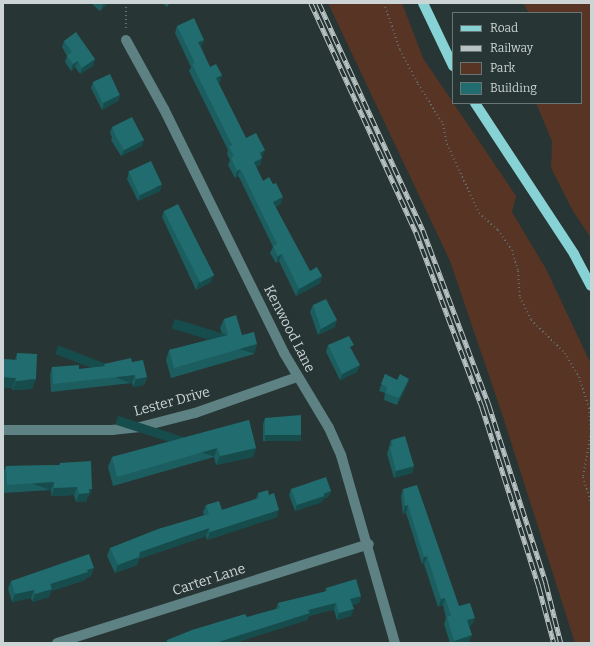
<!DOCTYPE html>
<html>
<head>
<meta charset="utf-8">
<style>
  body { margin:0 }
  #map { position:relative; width:594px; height:646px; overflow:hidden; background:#273535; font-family:Bitter,serif }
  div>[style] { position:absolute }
  .green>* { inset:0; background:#573424 }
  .path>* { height:2px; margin-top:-1px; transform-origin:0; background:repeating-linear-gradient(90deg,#646f70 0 1px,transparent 0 4px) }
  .minor>* { height:10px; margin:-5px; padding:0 5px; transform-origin:5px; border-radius:5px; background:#5e8283 }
  .major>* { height:10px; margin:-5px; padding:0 5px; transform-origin:5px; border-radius:5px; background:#86d2d5 }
  .rail>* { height:4.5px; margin-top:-2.25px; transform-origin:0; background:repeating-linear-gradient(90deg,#273535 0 9px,#b9c2c3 0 18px); box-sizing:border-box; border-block:1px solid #b9c2c3 }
  .wall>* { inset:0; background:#1c5d5f }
  .shaded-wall>* { inset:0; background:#174c4d; transform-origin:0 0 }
  .building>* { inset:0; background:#216c6e; transform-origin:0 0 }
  span { translate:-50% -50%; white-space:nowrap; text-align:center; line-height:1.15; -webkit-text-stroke:4px #273535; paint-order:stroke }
  .street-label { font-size:14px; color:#ccd4d5 }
  .frame { position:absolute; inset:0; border:4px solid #ccd4d5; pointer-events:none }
  .legend { position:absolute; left:452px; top:12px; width:130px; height:92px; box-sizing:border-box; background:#273535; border:1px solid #697575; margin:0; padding:5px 7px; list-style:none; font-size:12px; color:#ccd4d5 }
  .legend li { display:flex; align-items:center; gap:8px; height:20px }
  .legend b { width:20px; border:1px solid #697575 }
</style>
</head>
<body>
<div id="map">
  <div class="green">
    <i style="clip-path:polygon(328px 3px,402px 3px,423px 58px,516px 196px,512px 212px,546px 269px,591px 364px,591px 643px,575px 643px,503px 417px,450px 261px)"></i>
    <i style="clip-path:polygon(523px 3px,591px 3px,591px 238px,573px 211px,551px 168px,552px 141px,536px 103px,581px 103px,581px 13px,529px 13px)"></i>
  </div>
  <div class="path">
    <i style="left:126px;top:3px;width:27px;rotate:90deg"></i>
    <i style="left:384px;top:3px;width:50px;rotate:71.2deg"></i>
    <i style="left:400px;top:50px;width:38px;rotate:62deg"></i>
    <i style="left:418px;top:84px;width:47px;rotate:58deg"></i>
    <i style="left:443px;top:124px;width:20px;rotate:79deg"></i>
    <i style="left:447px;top:144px;width:76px;rotate:65.1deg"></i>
    <i style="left:479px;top:213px;width:25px;rotate:42deg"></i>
    <i style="left:498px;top:230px;width:24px;rotate:55deg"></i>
    <i style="left:512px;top:250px;width:22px;rotate:74deg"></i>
    <i style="left:518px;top:271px;width:26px;rotate:86deg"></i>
    <i style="left:520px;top:297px;width:25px;rotate:64deg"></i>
    <i style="left:531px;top:320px;width:47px;rotate:44.1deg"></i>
    <i style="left:565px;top:353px;width:28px;rotate:60deg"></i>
    <i style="left:579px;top:377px;width:33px;rotate:72deg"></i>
    <i style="left:589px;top:408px;width:24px;rotate:85deg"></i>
    <i style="left:591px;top:432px;width:46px;rotate:100.1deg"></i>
    <i style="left:583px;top:477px;width:28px;rotate:73deg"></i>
  </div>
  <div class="minor">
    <i style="left:126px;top:40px;width:79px;rotate:61.2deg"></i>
    <i style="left:164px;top:109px;width:272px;rotate:63.8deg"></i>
    <i style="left:284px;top:353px;width:87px;rotate:59deg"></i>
    <i style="left:329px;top:428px;width:30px;rotate:66deg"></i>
    <i style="left:341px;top:455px;width:196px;rotate:74deg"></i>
    <i style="left:3px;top:430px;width:109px"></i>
    <i style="left:112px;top:430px;width:28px;rotate:-6deg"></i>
    <i style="left:140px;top:427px;width:57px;rotate:-14.3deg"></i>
    <i style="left:195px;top:413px;width:108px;rotate:-19.4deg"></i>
    <i style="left:57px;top:643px;width:327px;rotate:-17.6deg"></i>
  </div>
  <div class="major">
    <i style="left:423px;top:3px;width:70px;rotate:64.5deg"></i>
    <i style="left:475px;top:103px;width:181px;rotate:56.7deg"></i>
    <i style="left:574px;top:254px;width:36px;rotate:62deg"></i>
  </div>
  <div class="rail">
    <i style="left:311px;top:3px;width:252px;rotate:65.4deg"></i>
    <i style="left:416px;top:232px;width:187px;rotate:69.3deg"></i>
    <i style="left:482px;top:407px;width:189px;rotate:72.4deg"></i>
    <i style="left:539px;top:587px;width:58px;rotate:75deg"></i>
    <i style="left:319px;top:3px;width:250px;rotate:65.4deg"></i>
    <i style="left:423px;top:230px;width:187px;rotate:69.3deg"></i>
    <i style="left:489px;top:405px;width:187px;rotate:72.2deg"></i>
    <i style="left:546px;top:583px;width:62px;rotate:76deg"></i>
  </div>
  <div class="wall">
    <i style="clip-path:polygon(91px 3px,108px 3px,100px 11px)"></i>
    <i style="clip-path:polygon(162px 3px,170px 3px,167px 7px)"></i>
    <i style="clip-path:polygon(177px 26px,204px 40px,201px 47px,210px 67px,222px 75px,220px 82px,218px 83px,246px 138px,262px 157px,260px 165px,256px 167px,263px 181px,281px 204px,275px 207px,310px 271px,322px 276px,320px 283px,296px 296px,279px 261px,276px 263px,270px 253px,273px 247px,240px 179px,238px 176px,235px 178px,228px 165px,230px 160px,227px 154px,228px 150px,189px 71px,191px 67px,175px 33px)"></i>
    <i style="clip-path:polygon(64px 41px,95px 59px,93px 66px,80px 74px,75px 67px,71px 71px,65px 62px,67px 56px,62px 47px)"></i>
    <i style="clip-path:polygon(93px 82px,120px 95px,118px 101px,102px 110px,91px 88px)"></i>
    <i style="clip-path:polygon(112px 127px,142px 146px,121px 156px,111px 140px,112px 137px,110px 133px)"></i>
    <i style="clip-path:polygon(129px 172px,160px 191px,138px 201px,127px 179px)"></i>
    <i style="clip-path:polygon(164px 211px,211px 282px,196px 290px,162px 217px)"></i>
    <i style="clip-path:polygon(313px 305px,335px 327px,318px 335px,310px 312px)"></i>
    <i style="clip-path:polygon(224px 319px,242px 335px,257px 344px,254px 354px,171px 378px,166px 360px,169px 350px,223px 336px,220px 328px)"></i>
    <i style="clip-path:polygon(328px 345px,352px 350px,357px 372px,340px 380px,326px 352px)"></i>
    <i style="clip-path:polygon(17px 353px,32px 389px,12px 390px,12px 388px,3px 387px,3px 359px,15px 360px)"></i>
    <i style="clip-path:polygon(132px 362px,147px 377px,144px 385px,133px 387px,132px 383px,51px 392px,50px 375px,52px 367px,79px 369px,103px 367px,104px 364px)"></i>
    <i style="clip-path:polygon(385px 374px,407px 385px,397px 405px,384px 400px,385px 393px,379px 391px)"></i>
    <i style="clip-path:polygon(265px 418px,299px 441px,263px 441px,263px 424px)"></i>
    <i style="clip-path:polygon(249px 420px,256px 448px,253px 457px,216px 465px,214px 457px,113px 486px,108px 467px,112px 457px)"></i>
    <i style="clip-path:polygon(391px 440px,414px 466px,412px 473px,394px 478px,387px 454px)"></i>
    <i style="clip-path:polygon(60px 463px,89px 497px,87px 497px,86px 502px,76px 502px,74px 495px,51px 496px,51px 490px,4px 493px,3px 473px,6px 466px,59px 465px)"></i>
    <i style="clip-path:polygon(291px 489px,331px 491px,328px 497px,323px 499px,322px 502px,295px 511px,289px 495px)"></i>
    <i style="clip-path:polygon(403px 489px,459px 606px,472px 625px,469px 626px,469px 643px,450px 643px,444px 624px,446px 618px,443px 605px,438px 607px,424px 564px,422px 564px,406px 513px,403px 514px,401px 496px)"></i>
    <i style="clip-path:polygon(258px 493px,277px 517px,207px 540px,206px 536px,139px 559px,137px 565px,115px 573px,107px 556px,110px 548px,204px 515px,203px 512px,206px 505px,222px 510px,256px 499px)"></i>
    <i style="clip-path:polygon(91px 576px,86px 578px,85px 580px,51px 591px,49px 597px,32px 602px,31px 598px,12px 602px,8px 589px,11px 581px)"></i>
    <i style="clip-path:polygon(326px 588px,361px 596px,359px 603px,352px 605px,351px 616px,337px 620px,334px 610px,328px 611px,309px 616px,307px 620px,234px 643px,166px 643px,167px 640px,276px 609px,278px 603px,325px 592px)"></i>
  </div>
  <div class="shaded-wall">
    <i style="clip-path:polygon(104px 3px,108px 3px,100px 11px)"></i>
    <i style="clip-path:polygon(204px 40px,201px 47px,196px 49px,198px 42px)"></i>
    <i style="clip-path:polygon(95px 59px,93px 66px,80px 74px,82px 68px)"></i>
    <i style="clip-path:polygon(78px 61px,75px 67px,71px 71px,73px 64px)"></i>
    <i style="clip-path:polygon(222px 75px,220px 82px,213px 86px,216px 78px)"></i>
    <i style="clip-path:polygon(120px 95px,118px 101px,102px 110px,104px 103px)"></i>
    <i style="clip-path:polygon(144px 140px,142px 146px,121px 156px,124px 150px)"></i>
    <i style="clip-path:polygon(265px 150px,262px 157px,257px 160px,260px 153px)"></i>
    <i style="clip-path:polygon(262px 158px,260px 165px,252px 169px,254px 162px)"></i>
    <i style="clip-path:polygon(240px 169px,238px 176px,235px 178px,237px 171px)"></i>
    <i style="clip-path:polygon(162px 185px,160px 191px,138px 201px,140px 195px)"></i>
    <i style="clip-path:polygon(283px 197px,281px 204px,271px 209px,273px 202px)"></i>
    <i style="clip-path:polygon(282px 254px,279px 261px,276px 263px,278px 256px)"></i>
    <i style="clip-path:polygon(214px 275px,211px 282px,196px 290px,198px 283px)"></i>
    <i style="clip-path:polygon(322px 276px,320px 283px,296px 296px,299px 289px)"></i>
    <i style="clip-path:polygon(337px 320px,335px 327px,318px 335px,321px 329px)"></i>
    <i style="left:257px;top:344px;width:10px;height:86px;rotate:107deg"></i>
    <i style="clip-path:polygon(360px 365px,357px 372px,340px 380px,342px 374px)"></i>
    <i style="left:135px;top:375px;width:9px;height:82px;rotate:111deg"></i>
    <i style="clip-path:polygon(3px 377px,16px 378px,12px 388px,3px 387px)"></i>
    <i style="clip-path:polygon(147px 377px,144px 385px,133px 387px,136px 379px)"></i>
    <i style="clip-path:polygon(36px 379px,32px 389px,12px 390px,16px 381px)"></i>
    <i style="clip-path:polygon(409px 379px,407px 385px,397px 405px,399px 398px)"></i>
    <i style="left:265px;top:435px;width:36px;height:6px"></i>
    <i style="left:217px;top:448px;width:9px;height:104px;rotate:108deg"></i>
    <i style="clip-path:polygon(256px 448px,253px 457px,216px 465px,220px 456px)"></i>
    <i style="clip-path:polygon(414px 466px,412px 473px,394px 478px,396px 471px)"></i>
    <i style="left:54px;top:482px;width:9px;height:47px;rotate:111deg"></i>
    <i style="clip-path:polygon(77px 487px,74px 495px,51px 496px,54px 488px)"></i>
    <i style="clip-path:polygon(89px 489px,92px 489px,89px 497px,87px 497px,86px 502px,76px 502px,79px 494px)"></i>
    <i style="clip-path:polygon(331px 491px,328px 497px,323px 499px,322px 502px,295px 511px,297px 505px)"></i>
    <i style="clip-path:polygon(408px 505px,406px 513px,403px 514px,405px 506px)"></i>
    <i style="clip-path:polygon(279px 510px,277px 517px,207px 540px,210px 532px)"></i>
    <i style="clip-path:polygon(209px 528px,206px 536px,139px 559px,137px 565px,115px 573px,118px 565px,140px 552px)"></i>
    <i style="clip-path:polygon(427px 556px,424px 564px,422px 564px,424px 557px)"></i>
    <i style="clip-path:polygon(94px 568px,91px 576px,86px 578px,85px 580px,51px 591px,49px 597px,32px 602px,35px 594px,50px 584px)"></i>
    <i style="clip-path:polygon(34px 590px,31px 598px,12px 602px,15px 594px)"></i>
    <i style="clip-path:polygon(361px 596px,359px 603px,348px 606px,350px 599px)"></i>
    <i style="clip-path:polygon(445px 598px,443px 605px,438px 607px,441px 599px)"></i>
    <i style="clip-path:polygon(336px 603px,334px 610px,328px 611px,309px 616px,307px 620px,234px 643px,215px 643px,308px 610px,331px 604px)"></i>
    <i style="clip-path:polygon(354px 609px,351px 616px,337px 620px,339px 613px)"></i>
    <i style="clip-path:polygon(475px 618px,472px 625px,465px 628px,467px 620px)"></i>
    <i style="clip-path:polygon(472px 635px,469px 643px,453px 643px,454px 641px)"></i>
  </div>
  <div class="building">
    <i style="clip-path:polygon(194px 18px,204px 40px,198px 42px,210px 67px,216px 64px,222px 75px,216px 78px,246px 138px,256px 133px,265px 150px,260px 153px,262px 158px,254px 162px,263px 181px,269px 177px,273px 184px,276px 183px,283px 197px,273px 202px,310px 271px,317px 267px,322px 276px,299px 289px,282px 254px,278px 256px,273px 246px,277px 244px,242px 172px,240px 169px,237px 171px,231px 158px,234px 156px,229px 147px,232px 145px,192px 64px,195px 63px,177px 26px)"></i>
    <i style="clip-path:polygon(76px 32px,95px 59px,82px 68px,78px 61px,73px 64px,67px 56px,72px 52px,64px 41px)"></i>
    <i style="left:110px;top:74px;width:23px;height:19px;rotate:65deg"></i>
    <i style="clip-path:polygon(132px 117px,144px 140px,124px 150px,114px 133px,115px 133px,112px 127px)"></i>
    <i style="left:151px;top:161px;width:26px;height:25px;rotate:65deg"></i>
    <i style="left:178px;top:204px;width:80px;height:16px;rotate:63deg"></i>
    <i style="clip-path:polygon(326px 299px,337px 320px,321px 329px,313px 305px)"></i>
    <i style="clip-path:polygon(236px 315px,242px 335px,254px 332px,257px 344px,174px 368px,169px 350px,228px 335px,224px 319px)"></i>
    <i style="clip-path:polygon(349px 336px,354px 345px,350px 347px,360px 365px,342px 374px,328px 345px)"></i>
    <i style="clip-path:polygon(17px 353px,37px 354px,36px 379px,16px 381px,16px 378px,3px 377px,3px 359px,17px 360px)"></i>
    <i style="clip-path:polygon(131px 358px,132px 362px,143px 360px,147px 377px,136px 379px,135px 375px,53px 384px,52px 367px,79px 365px,79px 369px,105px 366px,104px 364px)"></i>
    <i style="clip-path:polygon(385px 374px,397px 380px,400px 374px,409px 379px,399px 398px,386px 393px,387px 387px,381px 384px)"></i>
    <i style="clip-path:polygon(301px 415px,301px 435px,265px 435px,265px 418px)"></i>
    <i style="clip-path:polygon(249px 420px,256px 448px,220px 456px,217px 448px,117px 477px,112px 457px)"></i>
    <i style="clip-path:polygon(405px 436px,414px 466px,396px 471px,390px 447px,393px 446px,391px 440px)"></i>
    <i style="clip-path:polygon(91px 461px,92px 489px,89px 489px,89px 493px,79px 494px,77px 487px,54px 488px,54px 482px,7px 485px,6px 466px,60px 465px,60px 463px)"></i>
    <i style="clip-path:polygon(326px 477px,331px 491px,324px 493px,324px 496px,297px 505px,291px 489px)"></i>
    <i style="clip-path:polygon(417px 485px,459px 606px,470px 603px,475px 618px,467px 620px,472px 635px,454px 641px,447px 617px,451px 615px,445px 598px,441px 599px,427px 556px,424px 557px,408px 505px,405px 506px,403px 489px)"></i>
    <i style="clip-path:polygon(268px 490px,269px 495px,274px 493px,279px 510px,210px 532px,209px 528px,140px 552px,139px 557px,118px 565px,110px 548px,158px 529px,209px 514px,206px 505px,219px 501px,222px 510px,259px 498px,258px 493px)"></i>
    <i style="clip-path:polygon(89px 554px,94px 568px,87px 570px,88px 572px,50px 584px,52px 589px,35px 594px,34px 590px,15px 594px,11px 581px)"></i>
    <i style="clip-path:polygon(356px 579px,361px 596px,350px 599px,354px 609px,339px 613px,336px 603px,331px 604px,308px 610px,310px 613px,215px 643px,168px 643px,167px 640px,192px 630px,245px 614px,247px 617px,280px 608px,278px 603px,327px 591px,326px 588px)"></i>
  </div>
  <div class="street-label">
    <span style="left:289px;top:329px;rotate:63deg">Kenwood Lane</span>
    <span style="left:172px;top:402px;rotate:-15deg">Lester Drive</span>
    <span style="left:209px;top:580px;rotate:-18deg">Carter Lane</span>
  </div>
  <div class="frame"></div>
  <ul class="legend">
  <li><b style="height:5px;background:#86d2d5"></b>Road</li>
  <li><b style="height:5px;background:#b9c2c3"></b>Railway</li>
  <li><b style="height:11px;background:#573424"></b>Park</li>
  <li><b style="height:11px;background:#216c6e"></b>Building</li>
  </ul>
</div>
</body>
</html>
